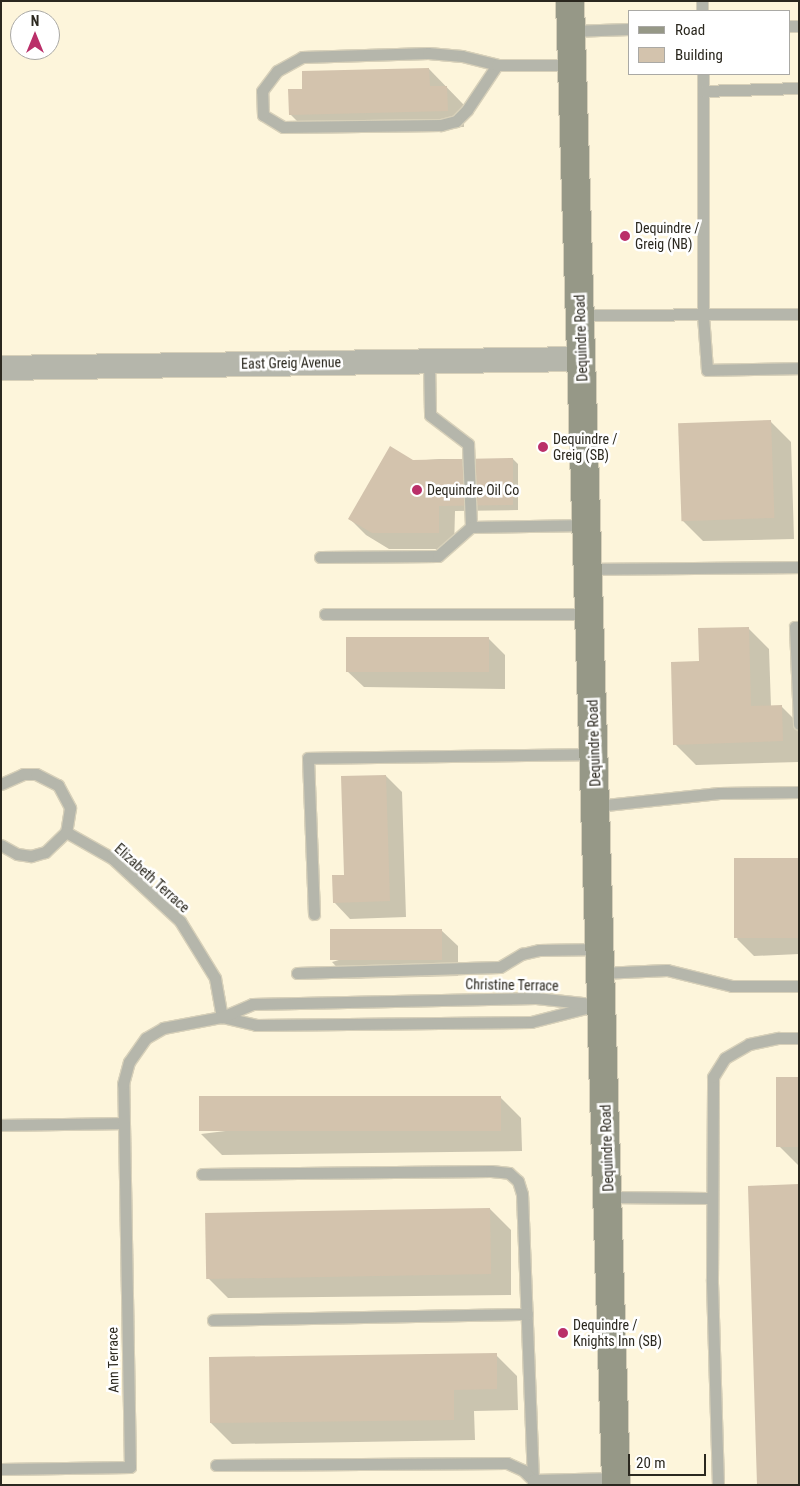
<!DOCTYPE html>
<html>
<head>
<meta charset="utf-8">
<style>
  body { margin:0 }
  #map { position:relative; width:800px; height:1486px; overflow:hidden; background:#fdf5db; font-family:"Roboto Condensed",sans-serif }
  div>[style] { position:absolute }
  .shadow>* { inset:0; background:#0003 }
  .building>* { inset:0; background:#d3c3ad; transform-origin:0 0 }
  .roads { filter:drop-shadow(1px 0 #d7d0b9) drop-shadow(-1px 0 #d7d0b9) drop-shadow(0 1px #d7d0b9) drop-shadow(0 -1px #d7d0b9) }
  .lane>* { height:11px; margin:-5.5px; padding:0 5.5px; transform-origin:5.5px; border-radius:5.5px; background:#b5b6ab }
  .street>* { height:24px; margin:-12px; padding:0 12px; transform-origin:12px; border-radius:12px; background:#b5b6ab }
  .secondary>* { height:28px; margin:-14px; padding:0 14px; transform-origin:14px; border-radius:14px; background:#969887 }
  .dots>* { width:14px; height:14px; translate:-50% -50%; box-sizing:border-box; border:2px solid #fff; border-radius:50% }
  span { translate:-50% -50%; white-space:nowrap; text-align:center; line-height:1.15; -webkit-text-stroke:5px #fff; paint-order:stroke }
  .poi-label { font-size:14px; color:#2b281f }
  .left { translate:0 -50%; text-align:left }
  .street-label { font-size:14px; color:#2b281f }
  .frame { position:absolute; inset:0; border:2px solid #2b281f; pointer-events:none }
  .legend { position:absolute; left:628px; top:10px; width:162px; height:65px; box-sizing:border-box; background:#fff; border:1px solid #aaa9a5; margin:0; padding:6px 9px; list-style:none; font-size:15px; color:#2b281f }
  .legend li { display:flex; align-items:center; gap:10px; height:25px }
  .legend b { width:25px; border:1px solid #aaa9a5 }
  .north { position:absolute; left:10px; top:10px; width:50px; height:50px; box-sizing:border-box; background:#fff; border:1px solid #aaa9a5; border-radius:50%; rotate:0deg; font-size:14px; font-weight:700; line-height:20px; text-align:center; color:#2b281f }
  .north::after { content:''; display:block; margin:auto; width:18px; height:22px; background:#ba2f69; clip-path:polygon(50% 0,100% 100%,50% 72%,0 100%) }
  .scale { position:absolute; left:628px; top:1454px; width:78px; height:22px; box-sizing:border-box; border:2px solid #2b281f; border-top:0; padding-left:6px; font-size:15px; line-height:18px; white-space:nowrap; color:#2b281f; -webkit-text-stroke:4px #fff; paint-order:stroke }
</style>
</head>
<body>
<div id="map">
  <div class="shadow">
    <i style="clip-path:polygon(429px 69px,463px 104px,464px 127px,306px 130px,290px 114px)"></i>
    <i style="clip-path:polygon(770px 421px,791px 442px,794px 539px,703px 541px,682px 520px)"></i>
    <i style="clip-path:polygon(439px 459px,513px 459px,518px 464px,518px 510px,455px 511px,454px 549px,389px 549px,366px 535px,350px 519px,413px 461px)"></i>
    <i style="clip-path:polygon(748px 628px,769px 649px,771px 707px,782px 707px,799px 724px,799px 762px,696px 765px,675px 744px,700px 662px)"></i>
    <i style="clip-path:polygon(489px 639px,505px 655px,505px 689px,364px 687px,347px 671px)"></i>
    <i style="clip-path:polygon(386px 776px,402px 792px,406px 917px,350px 919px,334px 902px)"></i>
    <i style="clip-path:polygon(799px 859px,799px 954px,754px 956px,737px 939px)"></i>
    <i style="clip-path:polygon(441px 930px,458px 946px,458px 976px,348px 979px,332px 962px)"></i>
    <i style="clip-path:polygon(799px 1078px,799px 1166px,780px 1147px)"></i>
    <i style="clip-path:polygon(500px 1097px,521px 1118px,522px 1151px,222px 1155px,201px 1134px)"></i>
    <i style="clip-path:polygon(490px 1209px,511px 1230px,511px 1295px,228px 1298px,207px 1277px)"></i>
    <i style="clip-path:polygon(496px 1355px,517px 1376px,518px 1410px,474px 1411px,475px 1440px,232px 1444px,211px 1423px)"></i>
  </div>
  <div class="building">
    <i style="clip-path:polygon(429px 68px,430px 86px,447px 86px,448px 111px,289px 115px,288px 89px,302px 89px,302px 71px)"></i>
    <i style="left:771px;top:420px;width:98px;height:93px;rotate:88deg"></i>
    <i style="clip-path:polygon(390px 446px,413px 460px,513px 458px,513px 505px,439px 506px,439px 533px,372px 533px,348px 519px)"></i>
    <i style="clip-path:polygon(749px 627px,751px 706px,782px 705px,783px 741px,673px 745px,671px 662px,699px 661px,698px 628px)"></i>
    <i style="left:346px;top:637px;width:143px;height:35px"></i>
    <i style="clip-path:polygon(386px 775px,390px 901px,333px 903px,332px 875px,344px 875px,341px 776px)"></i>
    <i style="left:799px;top:858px;width:80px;height:65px;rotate:90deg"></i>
    <i style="left:442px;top:929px;width:31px;height:112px;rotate:90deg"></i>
    <i style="left:776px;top:1077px;width:23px;height:70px"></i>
    <i style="left:501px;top:1096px;width:35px;height:302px;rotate:90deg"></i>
    <i style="clip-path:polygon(799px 1184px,799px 1485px,757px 1485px,748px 1186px)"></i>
    <i style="left:490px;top:1208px;width:66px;height:285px;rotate:89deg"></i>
    <i style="clip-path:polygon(497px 1353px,497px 1389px,454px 1390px,454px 1420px,210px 1423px,209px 1357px)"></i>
  </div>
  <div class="roads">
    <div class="lane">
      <i style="left:702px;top:1px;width:10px;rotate:90deg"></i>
      <i style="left:789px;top:26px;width:10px"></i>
      <i style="left:571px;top:31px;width:58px;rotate:-2deg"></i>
      <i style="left:497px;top:65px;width:54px;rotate:123.7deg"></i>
      <i style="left:467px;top:110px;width:16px;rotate:135deg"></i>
      <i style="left:456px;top:121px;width:16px;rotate:165deg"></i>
      <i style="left:441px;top:125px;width:158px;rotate:179.3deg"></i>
      <i style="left:283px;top:127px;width:23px;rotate:-149deg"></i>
      <i style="left:263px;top:115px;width:24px;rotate:-92deg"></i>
      <i style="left:262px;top:91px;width:25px;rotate:-53deg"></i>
      <i style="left:277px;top:71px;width:29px;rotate:-29deg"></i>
      <i style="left:302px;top:57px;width:126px;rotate:-1.8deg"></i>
      <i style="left:428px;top:53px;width:34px;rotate:5deg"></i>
      <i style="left:462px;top:56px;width:36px;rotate:14deg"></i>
      <i style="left:497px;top:65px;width:75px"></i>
      <i style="left:703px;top:74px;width:241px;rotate:90deg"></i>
      <i style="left:703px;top:315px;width:55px;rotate:85.8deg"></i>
      <i style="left:707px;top:370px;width:92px;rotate:-1.2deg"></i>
      <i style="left:703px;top:91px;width:96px;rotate:-1.8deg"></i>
      <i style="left:580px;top:315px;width:219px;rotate:-0.3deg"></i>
      <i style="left:429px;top:361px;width:54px;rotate:88.9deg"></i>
      <i style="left:430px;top:415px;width:48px;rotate:37.3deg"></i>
      <i style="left:468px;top:444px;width:83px;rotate:87.9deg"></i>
      <i style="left:471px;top:527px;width:116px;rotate:-1deg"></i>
      <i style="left:320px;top:557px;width:118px;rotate:-0.5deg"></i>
      <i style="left:438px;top:556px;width:44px;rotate:-41.3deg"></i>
      <i style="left:588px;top:569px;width:211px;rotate:-0.5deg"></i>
      <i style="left:325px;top:614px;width:264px"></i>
      <i style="left:799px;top:627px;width:4px;rotate:180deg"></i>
      <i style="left:795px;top:627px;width:97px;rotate:87.6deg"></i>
      <i style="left:1px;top:784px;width:24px;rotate:-24deg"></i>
      <i style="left:23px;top:774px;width:13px"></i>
      <i style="left:36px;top:774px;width:25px;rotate:27deg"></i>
      <i style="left:58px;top:785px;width:26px;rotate:62deg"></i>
      <i style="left:70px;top:808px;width:24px;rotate:99deg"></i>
      <i style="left:66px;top:832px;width:29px;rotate:136deg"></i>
      <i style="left:45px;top:852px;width:15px;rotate:164deg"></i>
      <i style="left:31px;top:856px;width:14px;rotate:-172deg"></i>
      <i style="left:17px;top:854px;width:18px;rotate:-151deg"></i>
      <i style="left:596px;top:806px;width:124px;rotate:-6deg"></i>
      <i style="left:719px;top:793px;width:80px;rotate:-0.7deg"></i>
      <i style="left:66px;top:832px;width:53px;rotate:29.5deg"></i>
      <i style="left:112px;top:858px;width:93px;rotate:42.8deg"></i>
      <i style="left:180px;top:921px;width:67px;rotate:58.4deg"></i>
      <i style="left:215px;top:978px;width:40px;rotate:80deg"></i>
      <i style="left:314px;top:914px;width:156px;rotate:-92.2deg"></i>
      <i style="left:308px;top:758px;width:286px;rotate:-0.8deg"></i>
      <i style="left:297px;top:973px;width:203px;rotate:-1.7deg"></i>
      <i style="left:500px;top:967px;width:26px;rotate:-31deg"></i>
      <i style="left:522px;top:954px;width:17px;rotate:-13deg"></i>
      <i style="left:539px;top:950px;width:61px;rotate:-0.9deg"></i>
      <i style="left:601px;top:973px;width:66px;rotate:-2.6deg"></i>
      <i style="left:667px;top:970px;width:67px;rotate:13.8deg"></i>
      <i style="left:732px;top:986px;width:67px"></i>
      <i style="left:222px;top:1017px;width:35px;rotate:13deg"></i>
      <i style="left:256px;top:1025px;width:275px;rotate:-0.6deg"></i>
      <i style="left:531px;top:1022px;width:65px;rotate:-14.3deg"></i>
      <i style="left:1px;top:1125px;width:121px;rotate:-0.9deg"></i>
      <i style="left:202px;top:1174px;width:289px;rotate:-0.6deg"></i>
      <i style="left:491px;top:1171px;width:18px;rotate:6deg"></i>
      <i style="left:509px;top:1173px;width:12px;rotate:42deg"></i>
      <i style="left:518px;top:1181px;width:14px;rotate:73deg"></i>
      <i style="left:522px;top:1194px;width:286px;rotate:87.8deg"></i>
      <i style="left:608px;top:1197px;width:104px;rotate:0.6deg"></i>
      <i style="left:213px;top:1320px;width:314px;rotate:-1.1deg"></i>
      <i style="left:216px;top:1465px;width:291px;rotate:-0.4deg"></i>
      <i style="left:507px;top:1463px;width:17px;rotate:24deg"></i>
      <i style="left:523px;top:1470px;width:14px;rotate:45deg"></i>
      <i style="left:1px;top:1469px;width:129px;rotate:-0.9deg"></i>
      <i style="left:130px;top:1467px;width:383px;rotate:-91deg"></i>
      <i style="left:123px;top:1084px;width:23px;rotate:-75deg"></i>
      <i style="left:129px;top:1062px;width:29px;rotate:-55deg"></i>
      <i style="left:146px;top:1038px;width:20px;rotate:-30deg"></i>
      <i style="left:163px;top:1028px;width:60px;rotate:-10.6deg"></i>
      <i style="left:222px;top:1017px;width:33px;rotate:-23deg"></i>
      <i style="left:252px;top:1004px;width:284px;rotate:-1.2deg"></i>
      <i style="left:536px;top:998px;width:65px;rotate:6.1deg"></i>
      <i style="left:533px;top:1485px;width:5px;rotate:-90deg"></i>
      <i style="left:533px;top:1480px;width:83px;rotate:-1.4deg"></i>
      <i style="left:718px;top:1485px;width:206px;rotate:-91.7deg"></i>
      <i style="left:712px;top:1279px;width:202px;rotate:-89.7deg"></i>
      <i style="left:713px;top:1077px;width:22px;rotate:-58deg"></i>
      <i style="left:725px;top:1058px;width:28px;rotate:-30deg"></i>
      <i style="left:749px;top:1044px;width:30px;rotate:-12deg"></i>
      <i style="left:778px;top:1038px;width:21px"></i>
    </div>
    <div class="street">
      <i style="left:1px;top:368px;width:580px;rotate:-0.89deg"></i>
    </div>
    <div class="secondary">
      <i style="left:570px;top:1px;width:1485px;rotate:88.22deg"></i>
    </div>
  </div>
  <div class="dots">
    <i style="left:625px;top:236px;background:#ba2f69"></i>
    <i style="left:543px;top:447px;background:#ba2f69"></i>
    <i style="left:417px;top:490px;background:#ba2f69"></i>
    <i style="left:563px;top:1333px;background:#ba2f69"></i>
  </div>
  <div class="poi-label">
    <span class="left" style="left:635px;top:236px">Dequindre /<br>Greig (NB)</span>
    <span class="left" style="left:553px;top:447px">Dequindre /<br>Greig (SB)</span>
    <span class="left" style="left:427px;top:490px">Dequindre Oil Co</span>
    <span class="left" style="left:573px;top:1333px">Dequindre /<br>Knights Inn (SB)</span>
  </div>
  <div class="street-label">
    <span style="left:581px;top:338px;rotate:-92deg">Dequindre Road</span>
    <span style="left:291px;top:363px;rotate:-1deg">East Greig Avenue</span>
    <span style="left:594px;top:743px;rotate:-92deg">Dequindre Road</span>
    <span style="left:152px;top:878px;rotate:42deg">Elizabeth Terrace</span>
    <span style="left:512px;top:985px;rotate:1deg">Christine Terrace</span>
    <span style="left:607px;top:1148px;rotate:-92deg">Dequindre Road</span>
    <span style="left:113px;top:1360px;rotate:-91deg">Ann Terrace</span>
  </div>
  <div class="frame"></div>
  <ul class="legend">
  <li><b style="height:6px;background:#969887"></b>Road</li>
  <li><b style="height:14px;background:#d3c3ad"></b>Building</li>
  </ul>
  <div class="north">N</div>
  <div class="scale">20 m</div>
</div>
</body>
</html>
